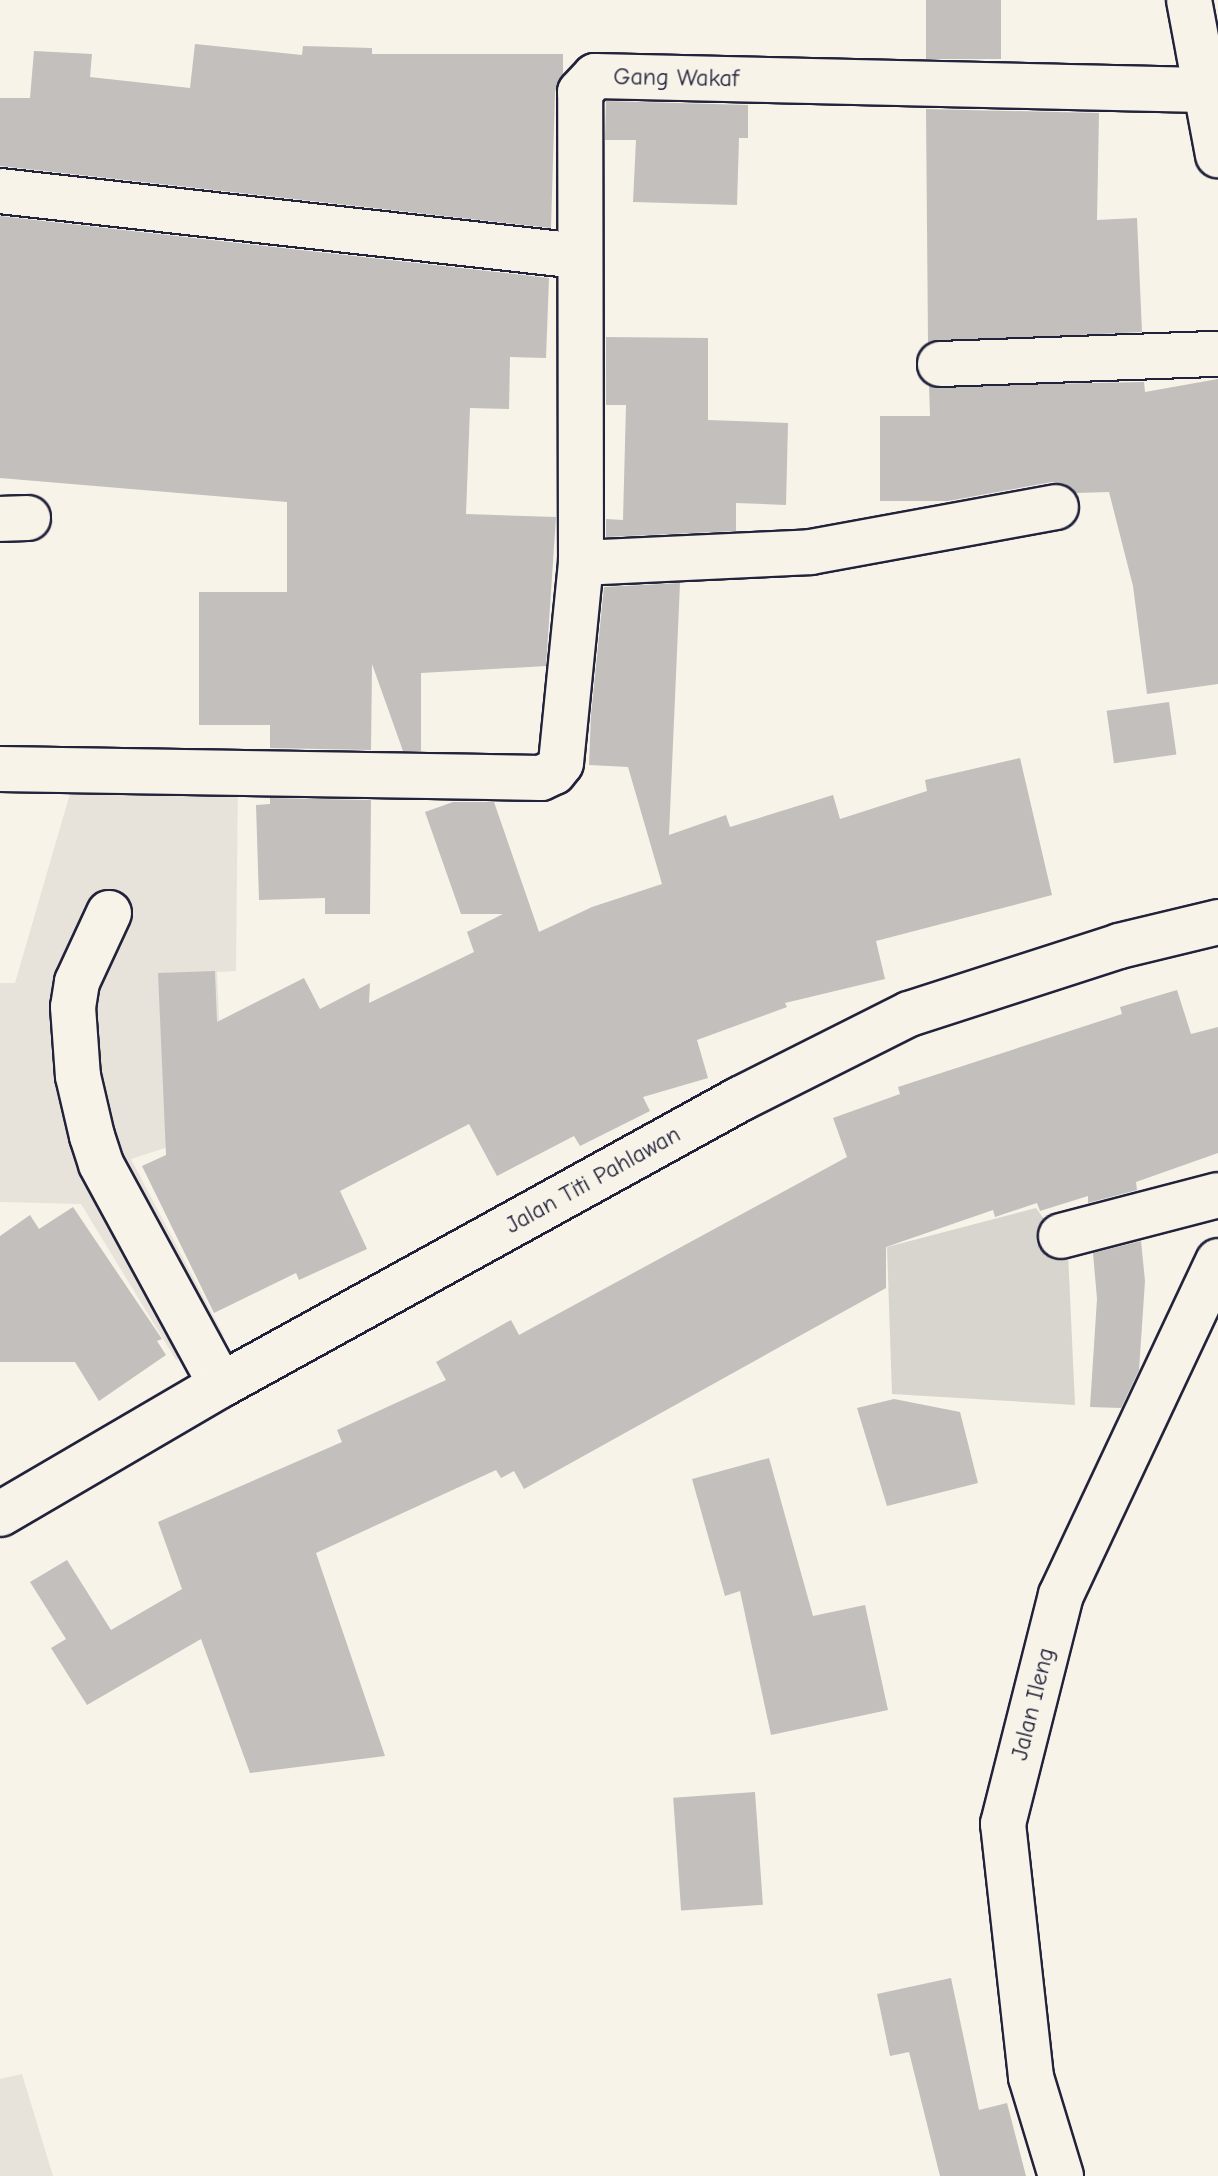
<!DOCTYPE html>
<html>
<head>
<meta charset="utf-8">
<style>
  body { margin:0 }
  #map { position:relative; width:1218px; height:2176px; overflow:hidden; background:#f7f3e8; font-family:"Comic Neue",sans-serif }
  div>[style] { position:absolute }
  .built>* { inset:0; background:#e7e3db }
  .green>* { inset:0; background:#d8d5cf }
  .building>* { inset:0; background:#c2bfbd; transform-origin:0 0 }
  .roads { filter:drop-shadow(2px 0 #22223b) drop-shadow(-2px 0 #22223b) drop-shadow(0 2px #22223b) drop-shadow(0 -2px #22223b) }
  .minor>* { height:44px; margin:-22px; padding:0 22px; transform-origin:22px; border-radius:22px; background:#f7f3e8 }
  .major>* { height:44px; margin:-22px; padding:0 22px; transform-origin:22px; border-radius:22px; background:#f7f3e8 }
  span { translate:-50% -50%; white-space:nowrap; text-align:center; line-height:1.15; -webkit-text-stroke:6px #f7f3e8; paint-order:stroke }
  .street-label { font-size:24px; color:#22223b }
</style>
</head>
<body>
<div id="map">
  <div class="built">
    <i style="clip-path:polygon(238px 778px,236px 971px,217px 972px,224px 1129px,131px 1159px,224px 1336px,176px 1360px,81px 1204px,0 1202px,0 983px,15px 983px,71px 790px)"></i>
    <i style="clip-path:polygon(22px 2074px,53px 2176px,0 2176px,0 2079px)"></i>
  </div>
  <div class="green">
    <i style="clip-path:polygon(1036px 1208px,1068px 1252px,1075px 1405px,892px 1394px,887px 1247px)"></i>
  </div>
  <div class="building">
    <i style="left:926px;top:0;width:75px;height:59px"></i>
    <i style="clip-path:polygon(195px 44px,302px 55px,303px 46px,372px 48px,372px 54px,563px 54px,563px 73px,555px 92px,551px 228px,0 166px,0 98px,30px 98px,34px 51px,92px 54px,90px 77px,190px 88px)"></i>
    <i style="clip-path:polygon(606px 101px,748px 105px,748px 138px,739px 138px,737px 205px,633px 202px,636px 140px,605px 140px)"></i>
    <i style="clip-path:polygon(926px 109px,1099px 113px,1097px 220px,1137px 218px,1142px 332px,928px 342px)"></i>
    <i style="clip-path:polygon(0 216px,549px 278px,546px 358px,510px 357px,509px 409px,470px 408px,466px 514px,556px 517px,546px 666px,421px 673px,421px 751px,403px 751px,372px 664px,371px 750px,270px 748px,270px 725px,199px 725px,199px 592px,287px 592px,287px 502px,0 478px)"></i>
    <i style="clip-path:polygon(606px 337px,708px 338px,708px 420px,788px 423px,786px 505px,736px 503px,736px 531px,606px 537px,606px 519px,623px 520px,626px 405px,606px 405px)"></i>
    <i style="clip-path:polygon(1218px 379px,1218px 684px,1147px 694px,1133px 586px,1109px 492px,1076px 493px,1065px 484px,1052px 482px,948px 501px,880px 501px,880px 416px,930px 416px,929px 386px,1144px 382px,1145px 392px)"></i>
    <i style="clip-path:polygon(680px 583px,669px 835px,726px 815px,730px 827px,833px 795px,840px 819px,927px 791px,925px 780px,1020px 758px,1052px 895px,876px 941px,885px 979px,785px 1003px,787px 1007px,697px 1040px,708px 1078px,643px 1097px,650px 1111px,580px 1146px,574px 1136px,497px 1176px,469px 1124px,340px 1191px,367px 1249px,299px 1280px,296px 1273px,214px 1313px,142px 1166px,166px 1155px,158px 973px,215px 971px,217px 1022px,304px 978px,320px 1009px,370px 983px,369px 1003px,474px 952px,467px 932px,503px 914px,461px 914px,425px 812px,453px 802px,494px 802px,539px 932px,592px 907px,662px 884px,628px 767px,589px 765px,591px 715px,604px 587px)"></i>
    <i style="left:1169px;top:702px;width:53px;height:63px;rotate:82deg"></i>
    <i style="clip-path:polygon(270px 798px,371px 800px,370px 914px,325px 914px,325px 898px,259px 900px,256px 805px,270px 804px)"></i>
    <i style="clip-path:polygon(1177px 990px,1191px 1034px,1218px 1027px,1218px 1153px,1136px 1182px,1137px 1190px,1088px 1203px,1088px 1196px,1040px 1211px,1037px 1203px,995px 1217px,993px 1210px,886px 1247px,886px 1288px,524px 1489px,514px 1471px,501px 1478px,496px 1470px,316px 1553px,385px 1756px,250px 1773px,201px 1639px,87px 1705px,51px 1648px,66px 1639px,30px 1582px,67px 1560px,111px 1630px,182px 1589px,158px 1522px,342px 1442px,337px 1430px,446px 1380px,436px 1362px,511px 1320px,519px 1335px,847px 1157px,833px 1118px,900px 1094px,898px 1087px,1122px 1014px,1120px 1007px)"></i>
    <i style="clip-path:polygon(73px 1207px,162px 1339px,157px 1341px,166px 1355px,99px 1401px,75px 1362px,0 1362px,0 1236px,30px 1215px,39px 1229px)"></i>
    <i style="clip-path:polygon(1141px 1241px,1145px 1281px,1139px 1370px,1121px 1408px,1090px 1407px,1097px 1299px,1093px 1253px)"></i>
    <i style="clip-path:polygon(894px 1399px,960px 1412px,978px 1483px,887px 1506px,857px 1408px)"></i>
    <i style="clip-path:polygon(769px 1458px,813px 1616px,865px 1605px,888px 1710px,771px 1735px,740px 1591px,725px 1596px,692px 1479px)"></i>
    <i style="left:755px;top:1792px;width:113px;height:82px;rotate:86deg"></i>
    <i style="clip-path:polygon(951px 1978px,979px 2110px,1007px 2103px,1026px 2176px,940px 2176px,909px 2052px,890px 2056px,877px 1994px)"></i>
  </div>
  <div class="roads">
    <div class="minor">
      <i style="left:1189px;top:0;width:158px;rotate:79.4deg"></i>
      <i style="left:0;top:191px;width:583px;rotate:6.41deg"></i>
      <i style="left:940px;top:364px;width:278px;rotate:-2.1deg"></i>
      <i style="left:0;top:519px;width:28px;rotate:-2deg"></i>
      <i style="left:581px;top:563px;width:230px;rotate:-2.7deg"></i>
      <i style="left:811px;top:552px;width:249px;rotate:-10.4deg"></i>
      <i style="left:0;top:769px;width:541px;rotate:0.95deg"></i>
      <i style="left:541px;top:778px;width:14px;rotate:-25deg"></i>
      <i style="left:554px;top:772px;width:11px;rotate:-52deg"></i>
      <i style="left:561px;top:763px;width:201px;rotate:-84.3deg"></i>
      <i style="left:581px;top:563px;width:471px;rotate:-90.1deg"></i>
      <i style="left:580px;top:92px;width:22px;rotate:-47deg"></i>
      <i style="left:595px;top:76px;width:608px;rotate:1.32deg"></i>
      <i style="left:109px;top:913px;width:76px;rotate:114.9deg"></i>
      <i style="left:77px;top:982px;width:25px;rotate:99deg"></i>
      <i style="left:73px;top:1007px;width:69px;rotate:85.9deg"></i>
      <i style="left:78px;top:1076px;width:62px;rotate:76.9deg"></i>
      <i style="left:92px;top:1136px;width:29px;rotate:72deg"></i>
      <i style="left:101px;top:1164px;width:251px;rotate:61.5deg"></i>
      <i style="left:1061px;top:1236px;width:162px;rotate:-14.6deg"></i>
      <i style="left:1061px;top:2176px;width:103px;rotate:-106.9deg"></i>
      <i style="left:1031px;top:2077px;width:255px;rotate:-96.3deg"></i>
      <i style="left:1003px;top:1824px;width:236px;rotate:-75.8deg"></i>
      <i style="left:1061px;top:1595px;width:369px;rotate:-64.8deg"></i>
    </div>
    <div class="major">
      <i style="left:0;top:1514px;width:256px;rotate:-30.3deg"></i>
      <i style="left:221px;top:1385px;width:593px;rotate:-28.86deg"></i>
      <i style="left:740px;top:1099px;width:189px;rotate:-26.7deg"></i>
      <i style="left:909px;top:1014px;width:221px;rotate:-17.9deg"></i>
      <i style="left:1119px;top:946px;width:102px;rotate:-13.6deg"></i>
    </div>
  </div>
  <div class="street-label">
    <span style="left:676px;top:78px;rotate:1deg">Gang Wakaf</span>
    <span style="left:593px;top:1180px;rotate:-29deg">Jalan Titi Pahlawan</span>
    <span style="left:1033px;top:1704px;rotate:-76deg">Jalan Ileng</span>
  </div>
</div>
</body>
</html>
